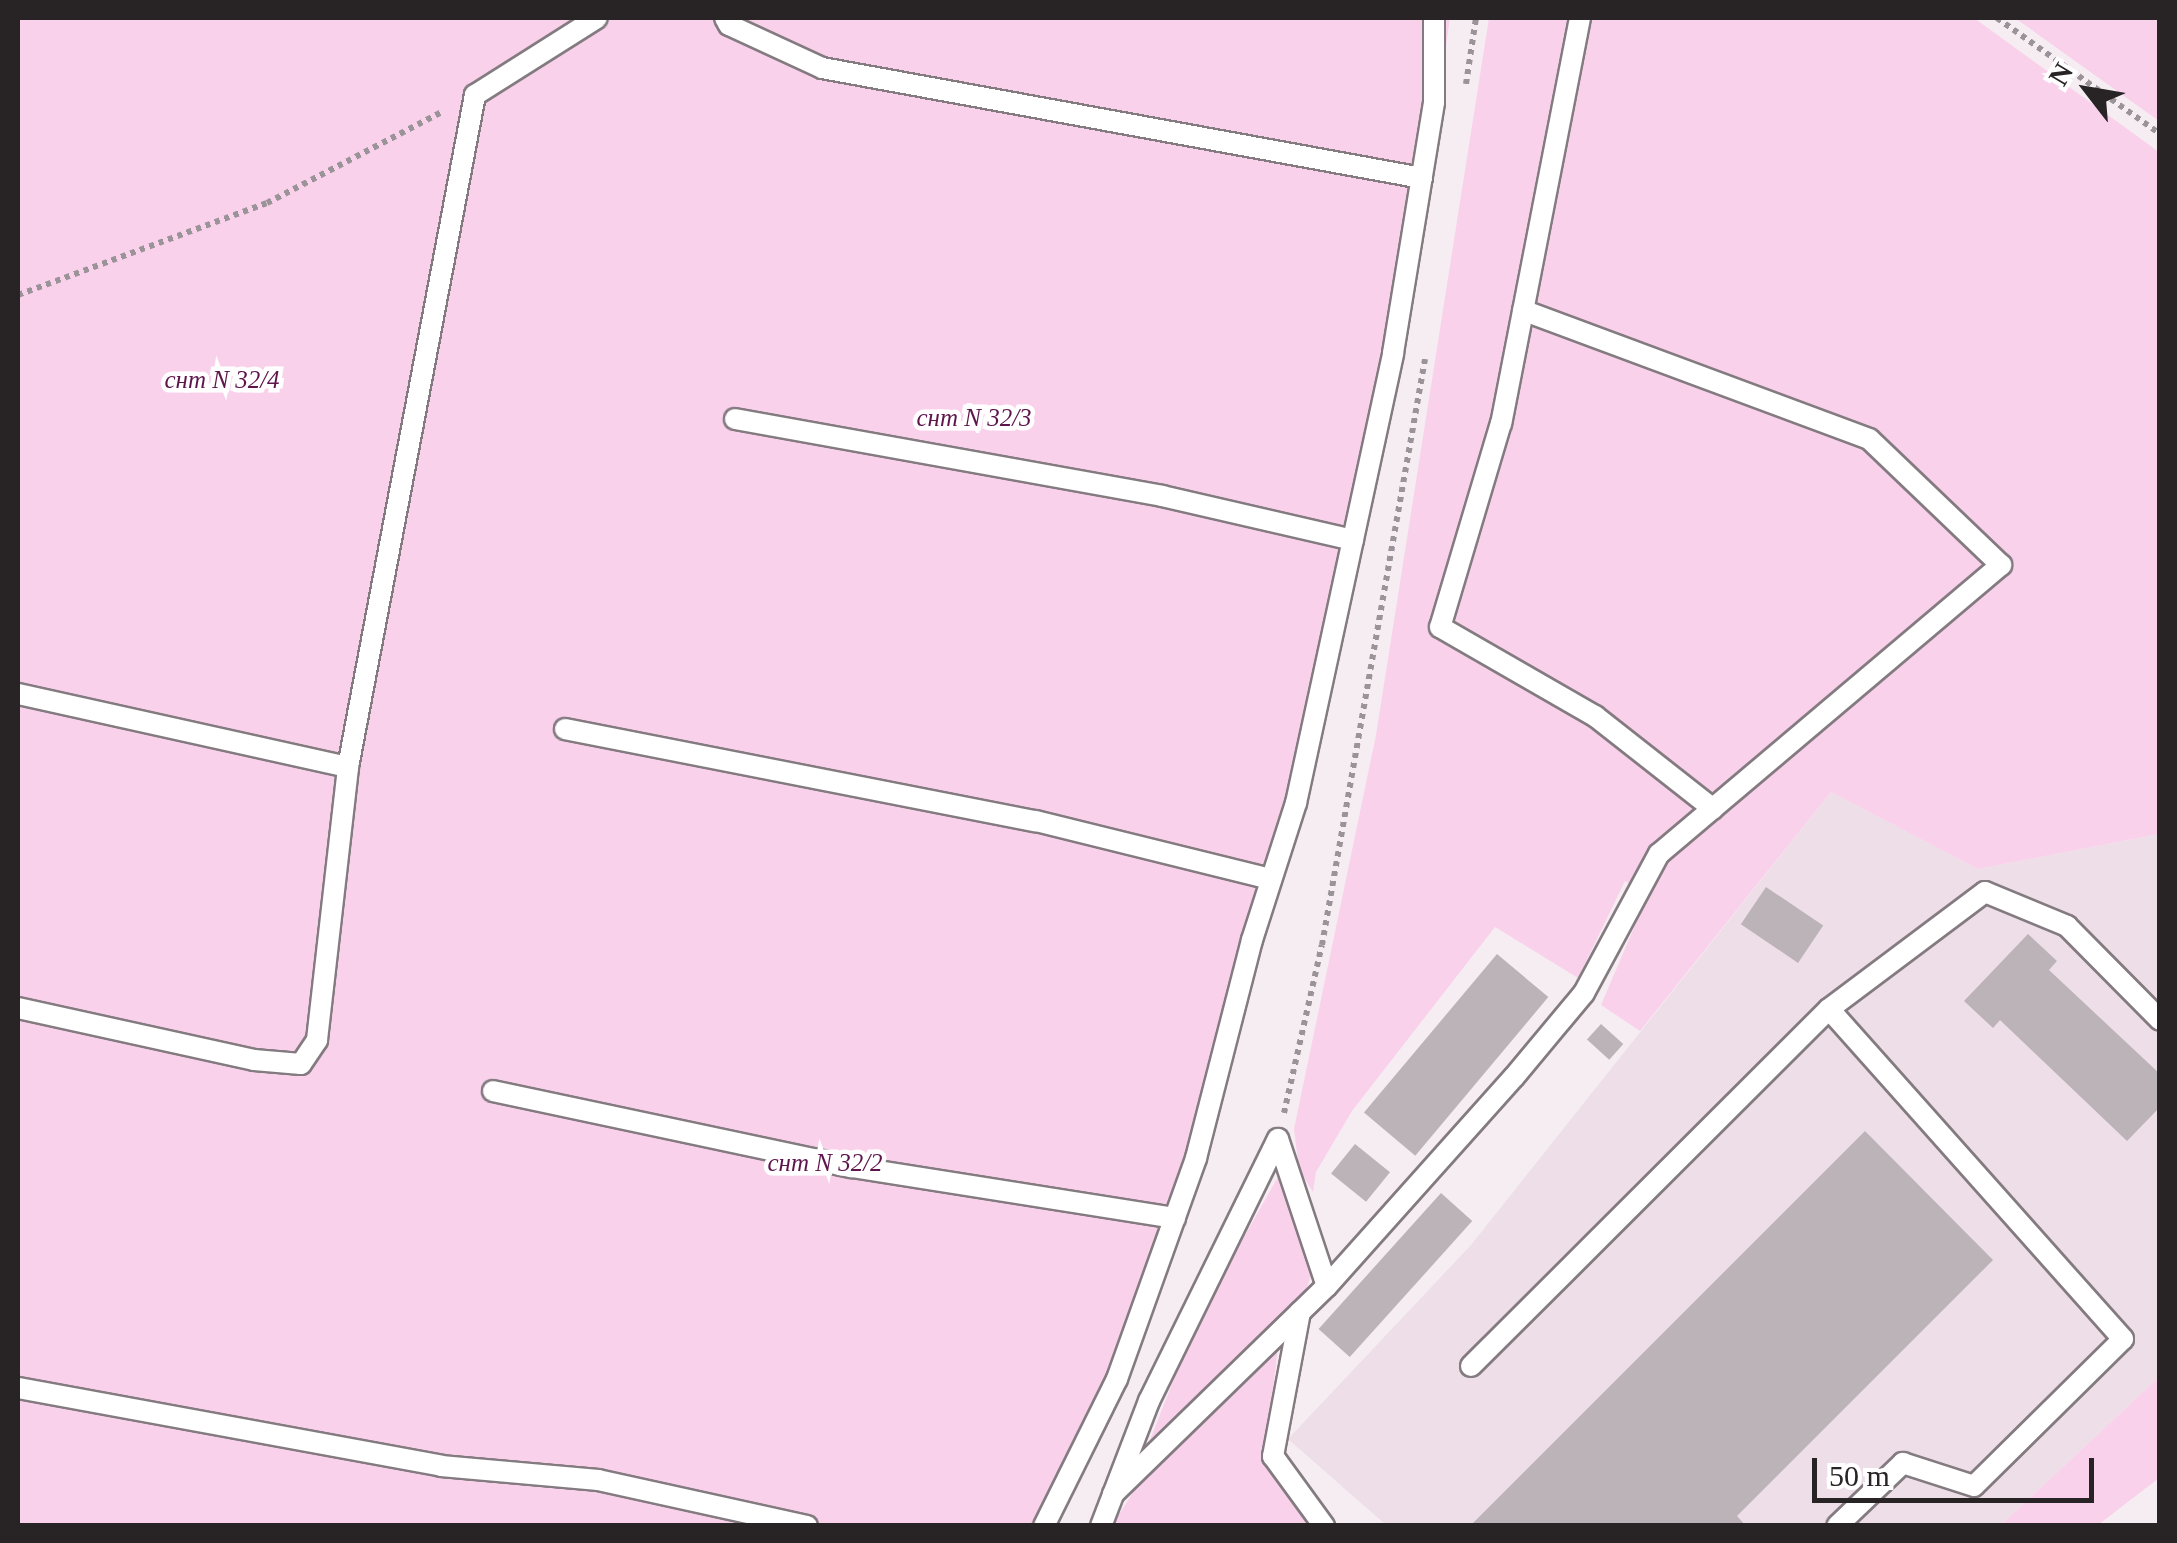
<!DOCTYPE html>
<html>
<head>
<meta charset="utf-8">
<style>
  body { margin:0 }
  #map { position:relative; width:2177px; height:1543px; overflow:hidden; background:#f6edf3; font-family:"Times New Roman",serif }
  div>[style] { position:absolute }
  .built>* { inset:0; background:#eedee8 }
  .green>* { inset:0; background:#fad1eb }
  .building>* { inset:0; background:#bcb3b8; transform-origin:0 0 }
  .path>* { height:6px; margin-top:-3px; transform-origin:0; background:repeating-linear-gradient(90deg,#9a9398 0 5px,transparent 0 10px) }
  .roads { filter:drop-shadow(2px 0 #837b80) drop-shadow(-2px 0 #837b80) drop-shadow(0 2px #837b80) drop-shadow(0 -2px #837b80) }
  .service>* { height:20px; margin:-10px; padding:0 10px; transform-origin:10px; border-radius:10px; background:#fff }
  span { translate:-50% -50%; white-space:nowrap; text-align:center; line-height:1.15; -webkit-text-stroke:9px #fff; paint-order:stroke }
  .park-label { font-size:25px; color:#5e154c; font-style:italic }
  .frame { position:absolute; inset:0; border:20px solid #282426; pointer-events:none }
  .north { position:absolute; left:2037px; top:40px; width:100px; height:100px; -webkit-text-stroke:8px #fff; paint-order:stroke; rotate:301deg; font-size:28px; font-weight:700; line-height:40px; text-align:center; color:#282426 }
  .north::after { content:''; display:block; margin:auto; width:35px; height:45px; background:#282426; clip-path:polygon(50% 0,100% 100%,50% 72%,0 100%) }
  .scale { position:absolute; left:1812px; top:1458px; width:282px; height:45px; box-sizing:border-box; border:5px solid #282426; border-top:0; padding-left:12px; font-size:30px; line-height:35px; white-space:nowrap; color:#282426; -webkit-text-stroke:8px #fff; paint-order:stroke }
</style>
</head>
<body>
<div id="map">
  <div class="built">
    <i style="clip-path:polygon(1831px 792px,1978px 869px,2159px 834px,2159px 1377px,2001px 1525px,1386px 1525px,1288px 1439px,1471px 1245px)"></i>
  </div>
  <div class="green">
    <i style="clip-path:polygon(18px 18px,1450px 18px,1401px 363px,1280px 889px,1184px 1220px,1123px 1384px,1057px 1525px,18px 1525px)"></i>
    <i style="clip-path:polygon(1489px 18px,1974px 18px,2159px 152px,2159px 834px,1978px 869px,1831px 792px,1640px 1031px,1601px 1005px,1648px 895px,1625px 881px,1578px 978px,1495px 927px,1352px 1111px,1316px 1172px,1313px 1192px,1299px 1169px,1294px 1129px,1376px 735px)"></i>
    <i style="clip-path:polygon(2015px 18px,2159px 18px,2159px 121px)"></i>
    <i style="clip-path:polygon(1278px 1177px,1315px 1264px,1304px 1296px,1148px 1445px,1198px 1318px)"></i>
    <i style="clip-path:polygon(1278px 1347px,1265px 1456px,1310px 1525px,1112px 1526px,1135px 1489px)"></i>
    <i style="clip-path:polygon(2159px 1377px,2159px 1478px,2098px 1525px,2001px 1525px)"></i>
  </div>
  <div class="building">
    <i style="left:1766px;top:887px;width:69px;height:45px;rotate:34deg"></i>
    <i style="clip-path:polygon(2028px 934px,2057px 961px,2049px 970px,2160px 1074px,2160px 1107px,2127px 1141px,2000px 1020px,1993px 1028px,1964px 1001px)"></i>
    <i style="left:1497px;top:954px;width:67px;height:207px;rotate:40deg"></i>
    <i style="left:1601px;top:1024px;width:30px;height:21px;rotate:42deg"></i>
    <i style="clip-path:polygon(1865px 1131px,1993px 1260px,1737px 1516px,1746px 1526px,1470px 1526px)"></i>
    <i style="left:1355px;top:1144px;width:45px;height:38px;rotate:39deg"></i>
    <i style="left:1441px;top:1193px;width:42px;height:183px;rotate:42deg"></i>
  </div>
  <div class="path">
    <i style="left:1997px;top:18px;width:200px;rotate:35.4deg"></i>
    <i style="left:1466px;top:84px;width:67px;rotate:-81.4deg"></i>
    <i style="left:18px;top:295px;width:265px;rotate:-20.3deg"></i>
    <i style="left:267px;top:203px;width:197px;rotate:-27.5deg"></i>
    <i style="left:1284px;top:1113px;width:172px;rotate:-77.3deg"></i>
    <i style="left:1322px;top:945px;width:595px;rotate:-80.03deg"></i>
  </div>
  <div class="roads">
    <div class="service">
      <i style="left:725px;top:18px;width:8px;rotate:60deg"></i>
      <i style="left:729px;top:25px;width:102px;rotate:24.8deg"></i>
      <i style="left:822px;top:68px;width:610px;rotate:10.39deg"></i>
      <i style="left:1580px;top:18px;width:413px;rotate:101deg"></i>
      <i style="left:1501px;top:423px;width:213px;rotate:106.6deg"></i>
      <i style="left:1440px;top:627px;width:179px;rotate:29.9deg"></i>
      <i style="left:1595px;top:716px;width:150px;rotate:38.2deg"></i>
      <i style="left:735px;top:419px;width:434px;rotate:10.2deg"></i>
      <i style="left:1162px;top:496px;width:196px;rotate:13deg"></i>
      <i style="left:18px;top:694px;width:338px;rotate:12.5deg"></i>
      <i style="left:565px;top:729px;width:480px;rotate:11.1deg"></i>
      <i style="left:1036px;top:821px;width:242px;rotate:13.9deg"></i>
      <i style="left:18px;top:1008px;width:242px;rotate:12.4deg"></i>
      <i style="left:254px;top:1060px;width:47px;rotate:4.9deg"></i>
      <i style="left:301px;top:1064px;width:29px;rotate:-56deg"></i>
      <i style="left:317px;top:1040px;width:275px;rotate:-83.5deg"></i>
      <i style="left:348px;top:767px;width:684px;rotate:-79.3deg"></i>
      <i style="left:475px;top:95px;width:144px;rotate:-32.3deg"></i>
      <i style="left:1829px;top:1009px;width:195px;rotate:-36.9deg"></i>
      <i style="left:1985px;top:892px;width:89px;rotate:22.5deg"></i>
      <i style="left:2067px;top:926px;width:132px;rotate:45.3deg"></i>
      <i style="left:493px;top:1091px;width:367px;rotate:12deg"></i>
      <i style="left:852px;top:1167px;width:327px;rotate:9deg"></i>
      <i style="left:1278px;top:1139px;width:155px;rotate:71.6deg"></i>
      <i style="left:1300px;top:1312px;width:147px;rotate:100.6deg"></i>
      <i style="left:1273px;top:1456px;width:87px;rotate:53.9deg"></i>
      <i style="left:1471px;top:1366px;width:506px;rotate:-44.92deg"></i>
      <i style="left:1829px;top:1009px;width:442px;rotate:48.3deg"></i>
      <i style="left:2123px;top:1339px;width:209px;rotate:135.4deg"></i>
      <i style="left:1974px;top:1486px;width:75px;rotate:-162.1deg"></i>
      <i style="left:1903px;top:1463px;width:91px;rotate:136.3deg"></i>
      <i style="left:18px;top:1388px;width:430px;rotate:10.4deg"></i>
      <i style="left:441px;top:1466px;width:158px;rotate:5.1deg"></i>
      <i style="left:598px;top:1480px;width:214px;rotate:12.4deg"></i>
      <i style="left:1113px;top:1494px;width:298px;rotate:-44.2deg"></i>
      <i style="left:1327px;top:1286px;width:280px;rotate:-48.2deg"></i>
      <i style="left:1514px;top:1077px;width:109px;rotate:-50.2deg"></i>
      <i style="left:1584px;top:993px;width:158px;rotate:-61.7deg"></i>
      <i style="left:1659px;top:854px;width:448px;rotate:-40.2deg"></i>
      <i style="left:2001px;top:565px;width:182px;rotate:-136.3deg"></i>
      <i style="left:1869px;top:439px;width:369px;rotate:-159.6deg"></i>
      <i style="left:1044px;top:1526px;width:164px;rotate:-63.6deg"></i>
      <i style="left:1117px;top:1379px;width:235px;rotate:-70.3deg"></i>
      <i style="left:1196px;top:1158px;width:225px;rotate:-75.6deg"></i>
      <i style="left:1252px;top:940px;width:144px;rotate:-72.2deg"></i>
      <i style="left:1296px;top:803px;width:460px;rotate:-77.8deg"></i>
      <i style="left:1393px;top:353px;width:254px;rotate:-80.7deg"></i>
      <i style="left:1434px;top:102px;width:84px;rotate:-90deg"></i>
      <i style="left:1101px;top:1526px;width:134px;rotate:-69deg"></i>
      <i style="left:1149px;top:1401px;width:292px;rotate:-63.8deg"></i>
    </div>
  </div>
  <div class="park-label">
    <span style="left:222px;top:380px">снт N 32/4</span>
    <span style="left:974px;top:418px">снт N 32/3</span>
    <span style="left:825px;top:1163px">снт N 32/2</span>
  </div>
  <div class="frame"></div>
  <div class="north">N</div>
  <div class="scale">50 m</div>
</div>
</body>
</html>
